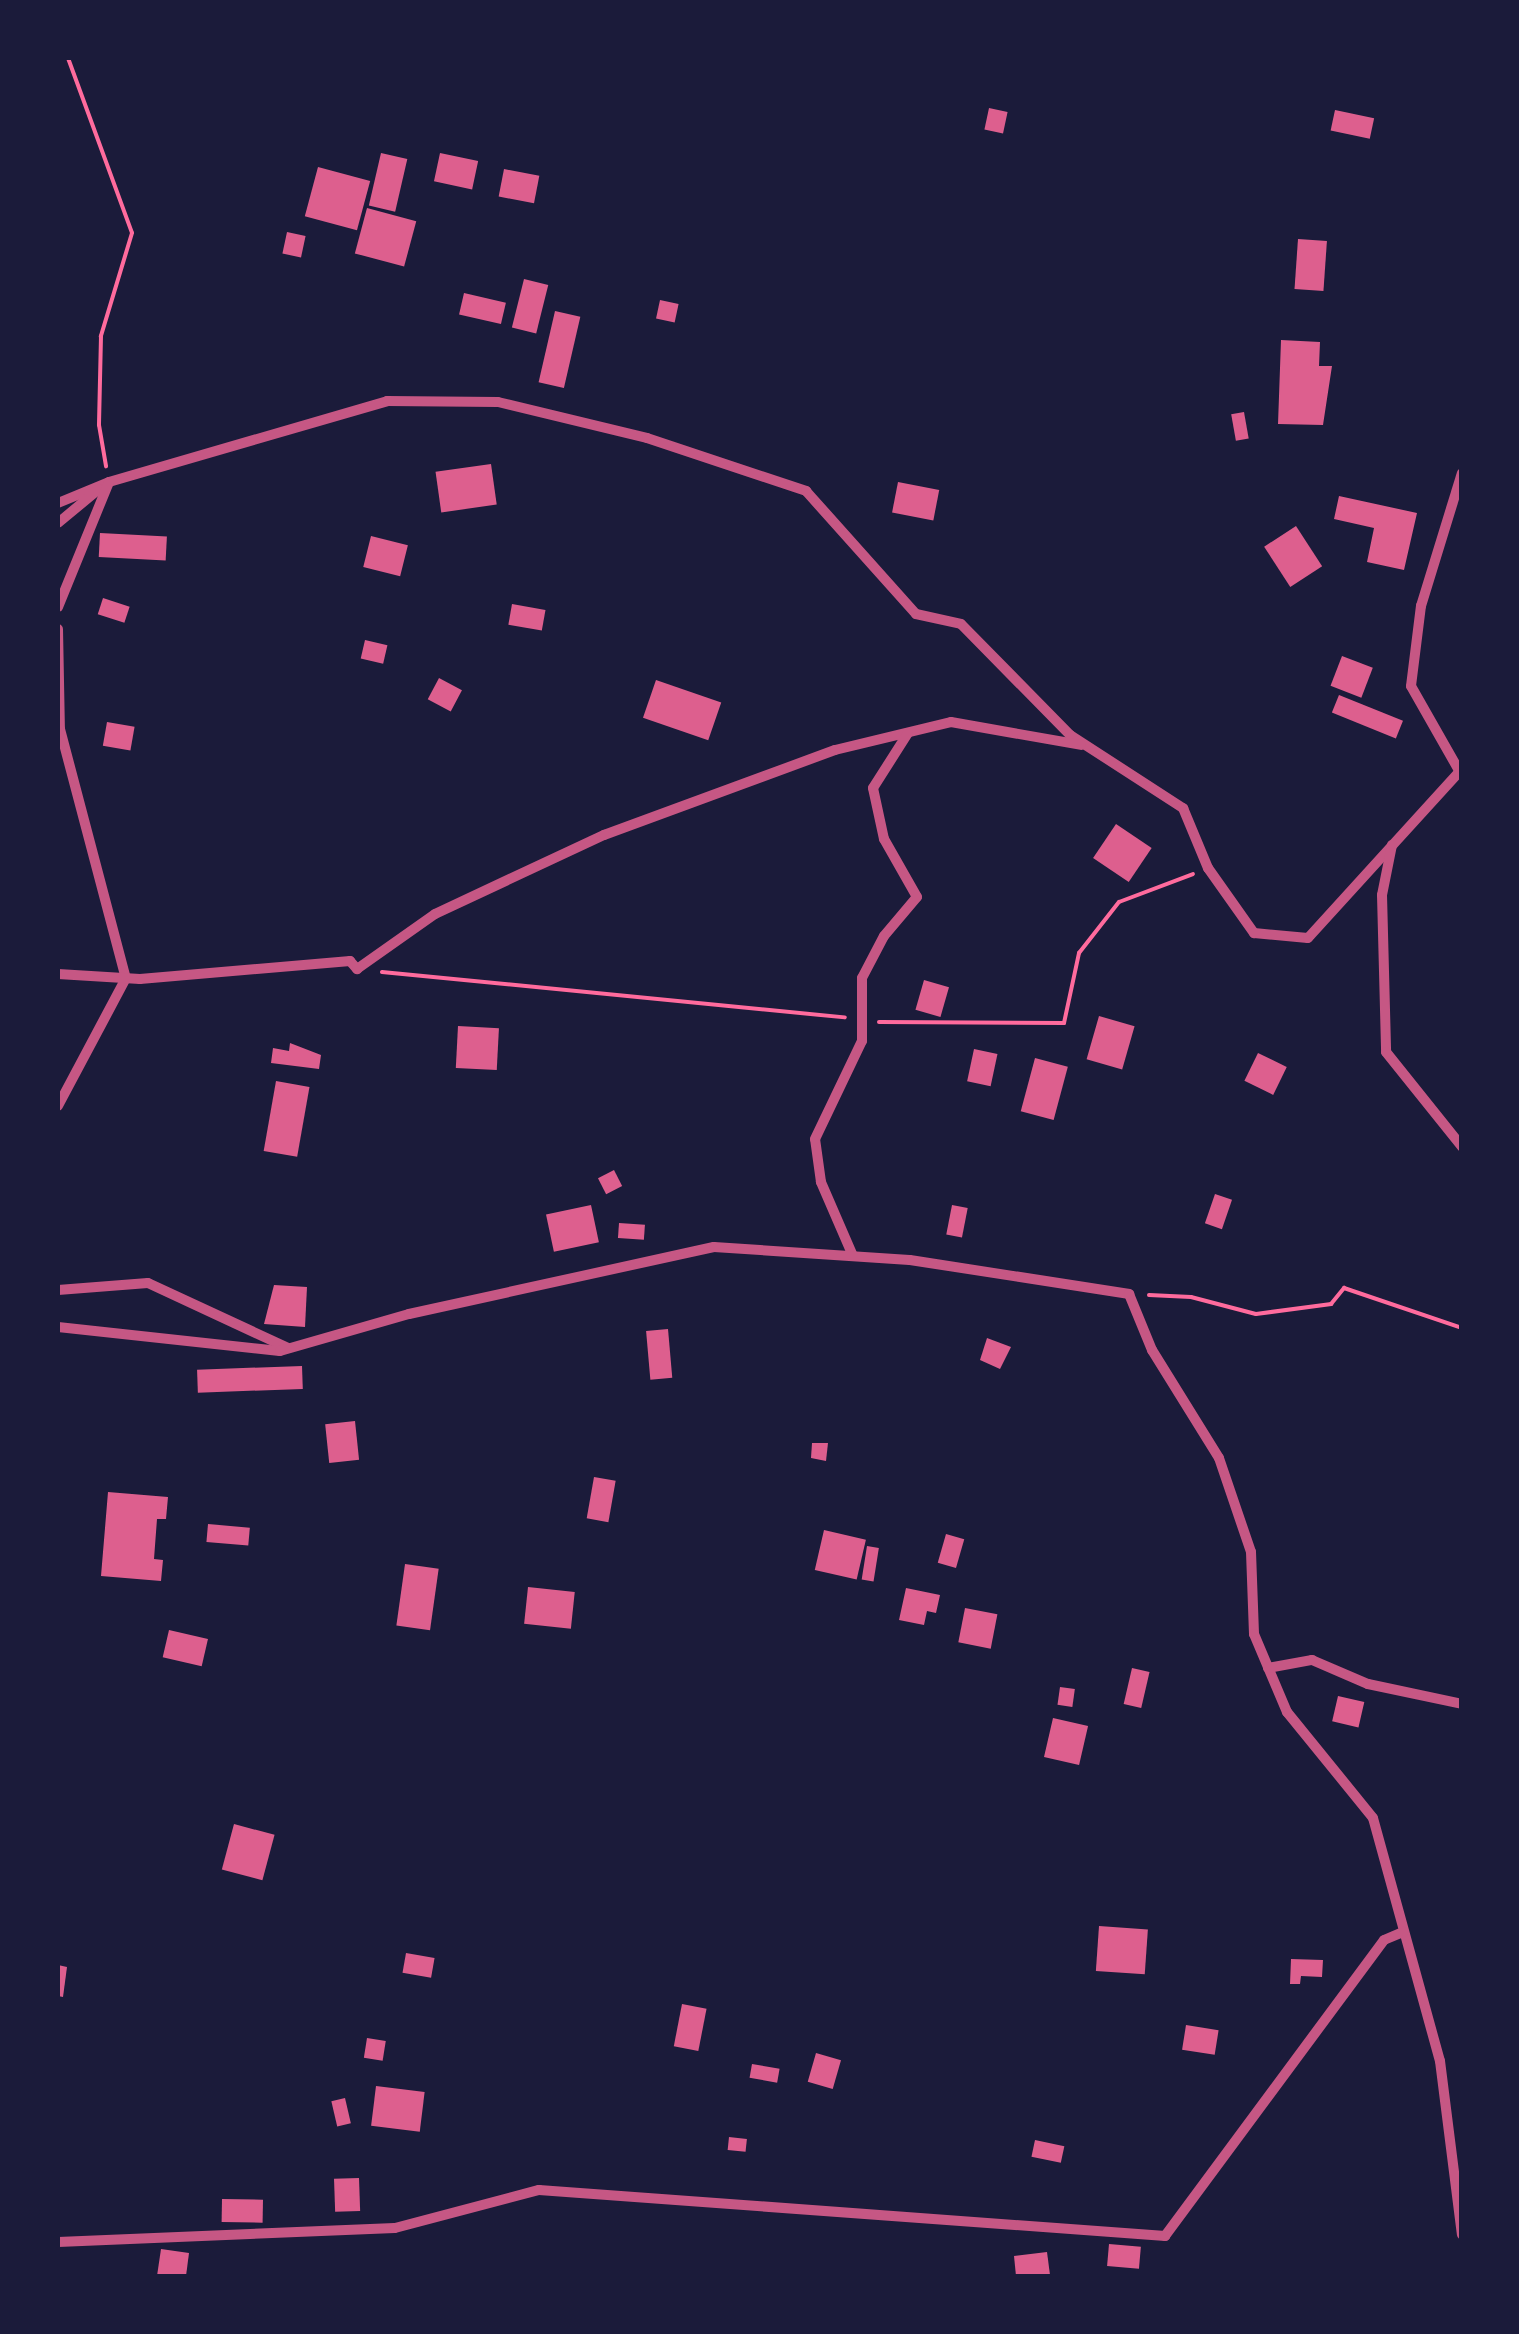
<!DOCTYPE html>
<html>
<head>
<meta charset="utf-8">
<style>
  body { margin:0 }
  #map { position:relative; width:1519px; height:2334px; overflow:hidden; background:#1b1b3a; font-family:Mulish,sans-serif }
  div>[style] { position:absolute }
  .building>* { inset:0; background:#dd5f8e; transform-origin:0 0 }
  .path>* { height:4px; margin:-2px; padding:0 2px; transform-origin:2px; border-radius:2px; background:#ff6b9d }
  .minor>* { height:10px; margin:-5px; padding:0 5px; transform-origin:5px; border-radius:5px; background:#c65784 }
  span { translate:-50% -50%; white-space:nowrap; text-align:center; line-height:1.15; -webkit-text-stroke:8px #1b1b3a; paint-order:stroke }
  .frame { position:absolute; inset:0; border:60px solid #1b1b3a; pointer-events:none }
</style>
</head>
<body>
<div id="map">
  <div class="building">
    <i style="left:989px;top:108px;width:19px;height:22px;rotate:12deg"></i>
    <i style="left:1335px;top:110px;width:40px;height:21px;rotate:12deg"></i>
    <i style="left:381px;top:153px;width:27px;height:54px;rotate:13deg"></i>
    <i style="left:440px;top:153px;width:39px;height:29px;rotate:12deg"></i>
    <i style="left:318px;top:167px;width:54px;height:51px;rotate:15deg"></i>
    <i style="left:504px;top:169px;width:36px;height:28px;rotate:11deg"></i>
    <i style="left:367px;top:208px;width:51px;height:47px;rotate:15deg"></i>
    <i style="left:287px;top:232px;width:19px;height:22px;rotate:12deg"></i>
    <i style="left:1298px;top:239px;width:29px;height:50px;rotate:4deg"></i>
    <i style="left:524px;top:279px;width:25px;height:50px;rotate:14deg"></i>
    <i style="left:464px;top:293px;width:43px;height:22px;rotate:13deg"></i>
    <i style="left:660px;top:300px;width:19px;height:19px;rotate:12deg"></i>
    <i style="left:555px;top:311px;width:26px;height:73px;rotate:13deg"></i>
    <i style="clip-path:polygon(1281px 340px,1320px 342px,1319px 366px,1332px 366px,1323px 425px,1278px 424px)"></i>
    <i style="left:1244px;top:412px;width:27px;height:13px;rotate:80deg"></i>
    <i style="left:491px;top:464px;width:41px;height:56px;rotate:82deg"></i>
    <i style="left:898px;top:482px;width:42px;height:31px;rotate:11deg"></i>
    <i style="clip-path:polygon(1339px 496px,1417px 513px,1404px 570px,1367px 562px,1374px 528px,1334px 519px)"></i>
    <i style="left:1296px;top:526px;width:48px;height:38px;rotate:57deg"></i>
    <i style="left:100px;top:533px;width:67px;height:24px;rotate:3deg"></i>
    <i style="left:371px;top:536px;width:38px;height:32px;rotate:14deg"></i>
    <i style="left:103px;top:598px;width:28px;height:17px;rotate:18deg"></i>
    <i style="left:512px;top:604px;width:34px;height:21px;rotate:10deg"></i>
    <i style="left:365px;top:640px;width:23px;height:19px;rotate:13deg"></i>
    <i style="left:1342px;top:656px;width:33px;height:32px;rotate:21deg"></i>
    <i style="left:439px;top:678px;width:26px;height:24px;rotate:28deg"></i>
    <i style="left:656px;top:680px;width:69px;height:40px;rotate:19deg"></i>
    <i style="left:1339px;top:695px;width:69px;height:19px;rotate:22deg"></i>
    <i style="left:107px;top:722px;width:28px;height:24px;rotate:10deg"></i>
    <i style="left:1116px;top:824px;width:43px;height:41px;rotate:34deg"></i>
    <i style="left:924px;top:980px;width:26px;height:31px;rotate:16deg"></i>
    <i style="left:1099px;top:1016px;width:37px;height:45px;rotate:16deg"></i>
    <i style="left:458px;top:1026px;width:41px;height:42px;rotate:3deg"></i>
    <i style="clip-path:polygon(290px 1043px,321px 1055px,319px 1069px,271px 1063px,273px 1048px,289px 1051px)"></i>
    <i style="left:974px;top:1049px;width:24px;height:33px;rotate:12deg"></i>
    <i style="left:1258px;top:1053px;width:32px;height:31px;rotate:26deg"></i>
    <i style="left:1035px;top:1058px;width:34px;height:55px;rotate:15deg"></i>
    <i style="left:276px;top:1081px;width:34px;height:71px;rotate:10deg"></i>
    <i style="left:614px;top:1170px;width:18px;height:18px;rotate:63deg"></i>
    <i style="left:1215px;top:1194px;width:18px;height:31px;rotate:19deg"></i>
    <i style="left:591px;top:1205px;width:38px;height:46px;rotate:78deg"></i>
    <i style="left:952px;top:1205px;width:16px;height:30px;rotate:11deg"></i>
    <i style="left:619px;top:1223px;width:26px;height:15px;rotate:4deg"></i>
    <i style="clip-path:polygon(274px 1285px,307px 1287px,305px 1327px,264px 1324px)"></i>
    <i style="left:668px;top:1329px;width:49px;height:22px;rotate:85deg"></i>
    <i style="clip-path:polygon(987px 1338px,1011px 1347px,1000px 1369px,980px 1360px)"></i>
    <i style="left:302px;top:1366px;width:23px;height:105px;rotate:88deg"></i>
    <i style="left:355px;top:1421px;width:39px;height:30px;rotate:84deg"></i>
    <i style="clip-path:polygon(812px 1443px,828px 1443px,826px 1461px,811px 1458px)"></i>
    <i style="left:594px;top:1477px;width:22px;height:42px;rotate:10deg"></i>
    <i style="clip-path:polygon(108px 1492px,168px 1497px,166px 1519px,157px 1519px,154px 1559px,163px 1560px,161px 1581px,101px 1576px)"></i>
    <i style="left:208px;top:1524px;width:42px;height:18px;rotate:5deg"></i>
    <i style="left:824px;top:1530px;width:43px;height:41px;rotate:13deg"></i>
    <i style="left:946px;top:1534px;width:19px;height:30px;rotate:16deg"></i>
    <i style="left:867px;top:1546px;width:12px;height:34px;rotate:9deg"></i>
    <i style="left:405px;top:1564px;width:34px;height:62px;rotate:8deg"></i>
    <i style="left:528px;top:1587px;width:47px;height:37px;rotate:6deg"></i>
    <i style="clip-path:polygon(906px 1588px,940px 1595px,936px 1613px,927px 1611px,924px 1625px,899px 1620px)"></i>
    <i style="left:965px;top:1608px;width:33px;height:35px;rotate:11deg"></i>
    <i style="left:169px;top:1630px;width:40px;height:28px;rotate:13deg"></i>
    <i style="left:1132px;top:1668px;width:18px;height:37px;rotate:13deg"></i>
    <i style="left:1060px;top:1687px;width:15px;height:18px;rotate:8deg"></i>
    <i style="left:1338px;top:1696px;width:27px;height:26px;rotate:13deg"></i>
    <i style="left:1053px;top:1718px;width:36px;height:40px;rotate:13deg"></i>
    <i style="left:234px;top:1824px;width:42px;height:47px;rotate:15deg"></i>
    <i style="left:1099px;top:1926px;width:49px;height:45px;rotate:4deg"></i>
    <i style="left:406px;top:1953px;width:29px;height:20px;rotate:10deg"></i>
    <i style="clip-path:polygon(1291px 1959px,1323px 1960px,1322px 1977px,1301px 1976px,1300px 1984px,1290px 1984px)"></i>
    <i style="clip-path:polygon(58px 1965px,67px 1967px,63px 1997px,58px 1996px)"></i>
    <i style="left:682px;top:2004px;width:25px;height:43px;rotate:11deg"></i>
    <i style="left:1186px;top:2025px;width:33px;height:25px;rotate:9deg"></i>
    <i style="left:367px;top:2038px;width:19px;height:20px;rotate:9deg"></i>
    <i style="left:816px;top:2053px;width:26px;height:30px;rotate:16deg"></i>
    <i style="left:752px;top:2064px;width:28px;height:14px;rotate:10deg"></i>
    <i style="left:376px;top:2086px;width:49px;height:40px;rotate:7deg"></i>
    <i style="left:345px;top:2098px;width:26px;height:14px;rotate:77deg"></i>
    <i style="left:729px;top:2137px;width:18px;height:13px;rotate:6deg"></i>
    <i style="left:1035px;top:2140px;width:30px;height:17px;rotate:12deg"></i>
    <i style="left:359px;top:2178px;width:33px;height:25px;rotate:88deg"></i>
    <i style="left:222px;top:2199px;width:41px;height:23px;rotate:1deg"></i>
    <i style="left:1109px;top:2244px;width:32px;height:22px;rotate:5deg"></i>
    <i style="clip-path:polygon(161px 2249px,189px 2253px,186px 2276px,157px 2276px)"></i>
    <i style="clip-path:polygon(1047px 2252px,1050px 2275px,1016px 2276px,1014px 2256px)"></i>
  </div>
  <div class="path">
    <i style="left:68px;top:58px;width:186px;rotate:69.9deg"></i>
    <i style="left:132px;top:233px;width:108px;rotate:106.8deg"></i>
    <i style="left:101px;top:336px;width:89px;rotate:91.3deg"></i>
    <i style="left:99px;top:425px;width:42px;rotate:80.3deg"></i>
    <i style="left:382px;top:972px;width:465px;rotate:5.6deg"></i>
    <i style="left:879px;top:1022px;width:185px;rotate:0.3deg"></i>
    <i style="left:1064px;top:1023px;width:72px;rotate:-77.9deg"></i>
    <i style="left:1079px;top:953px;width:65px;rotate:-51.9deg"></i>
    <i style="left:1119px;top:902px;width:79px;rotate:-20.7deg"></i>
    <i style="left:1149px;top:1295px;width:42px;rotate:2.7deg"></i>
    <i style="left:1191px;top:1297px;width:67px;rotate:14.7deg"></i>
    <i style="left:1256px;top:1314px;width:76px;rotate:-7.6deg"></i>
    <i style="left:1331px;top:1304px;width:21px;rotate:-51deg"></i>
    <i style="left:1344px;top:1288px;width:125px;rotate:18.7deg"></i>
  </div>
  <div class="minor">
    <i style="left:58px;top:503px;width:55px;rotate:-22.4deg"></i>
    <i style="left:109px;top:482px;width:290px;rotate:-16.2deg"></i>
    <i style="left:387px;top:401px;width:111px;rotate:0.5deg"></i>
    <i style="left:498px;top:402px;width:153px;rotate:13.6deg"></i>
    <i style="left:647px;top:438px;width:168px;rotate:18.4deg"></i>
    <i style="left:806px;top:491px;width:165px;rotate:48.2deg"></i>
    <i style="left:916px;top:614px;width:46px;rotate:12.5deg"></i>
    <i style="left:961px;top:624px;width:156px;rotate:45.5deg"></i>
    <i style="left:1070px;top:735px;width:135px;rotate:32.9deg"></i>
    <i style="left:1183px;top:808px;width:65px;rotate:67.4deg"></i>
    <i style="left:1208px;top:868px;width:80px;rotate:54.7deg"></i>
    <i style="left:1254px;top:933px;width:54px;rotate:5.3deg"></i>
    <i style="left:1308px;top:938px;width:224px;rotate:-47.7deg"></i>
    <i style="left:58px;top:523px;width:53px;rotate:-39.7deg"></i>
    <i style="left:58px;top:607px;width:135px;rotate:-67.8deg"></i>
    <i style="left:58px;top:629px;width:100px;rotate:88.9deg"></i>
    <i style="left:60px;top:729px;width:258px;rotate:75.2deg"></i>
    <i style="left:126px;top:978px;width:145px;rotate:118deg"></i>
    <i style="left:1461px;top:774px;width:101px;rotate:-119.6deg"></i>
    <i style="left:1411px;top:686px;width:81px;rotate:-82.9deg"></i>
    <i style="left:1421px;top:606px;width:139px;rotate:-72.9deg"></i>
    <i style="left:1392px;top:845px;width:51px;rotate:101.3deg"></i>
    <i style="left:1382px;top:895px;width:157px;rotate:88.5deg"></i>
    <i style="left:1386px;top:1052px;width:122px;rotate:51.3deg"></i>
    <i style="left:58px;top:974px;width:82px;rotate:3.5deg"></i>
    <i style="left:140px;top:979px;width:211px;rotate:-4.9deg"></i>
    <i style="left:350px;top:961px;width:11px;rotate:49deg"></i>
    <i style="left:357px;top:969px;width:95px;rotate:-35.2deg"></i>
    <i style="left:435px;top:914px;width:187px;rotate:-25.1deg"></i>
    <i style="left:604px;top:835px;width:246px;rotate:-20.2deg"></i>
    <i style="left:835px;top:750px;width:119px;rotate:-13.6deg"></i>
    <i style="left:951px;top:722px;width:132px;rotate:10deg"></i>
    <i style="left:853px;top:1256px;width:81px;rotate:-113.4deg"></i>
    <i style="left:821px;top:1182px;width:43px;rotate:-97.9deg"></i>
    <i style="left:815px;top:1139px;width:109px;rotate:-64.4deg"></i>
    <i style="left:862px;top:1041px;width:63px;rotate:-90deg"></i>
    <i style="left:862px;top:978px;width:47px;rotate:-62.4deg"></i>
    <i style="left:884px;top:936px;width:51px;rotate:-49.8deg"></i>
    <i style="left:917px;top:897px;width:67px;rotate:-119.6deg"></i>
    <i style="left:884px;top:839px;width:52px;rotate:-102.2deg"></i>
    <i style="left:873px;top:788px;width:65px;rotate:-57.5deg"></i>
    <i style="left:58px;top:1290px;width:90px;rotate:-4.4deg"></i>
    <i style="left:148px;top:1283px;width:154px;rotate:24.9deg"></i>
    <i style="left:58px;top:1327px;width:223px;rotate:6.2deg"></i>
    <i style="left:280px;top:1351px;width:134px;rotate:-16deg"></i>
    <i style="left:409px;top:1314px;width:312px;rotate:-12.4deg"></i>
    <i style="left:714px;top:1247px;width:196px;rotate:3.8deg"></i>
    <i style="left:910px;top:1260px;width:222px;rotate:8.8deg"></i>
    <i style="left:1129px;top:1294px;width:61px;rotate:67.7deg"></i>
    <i style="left:1152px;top:1350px;width:127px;rotate:58.2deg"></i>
    <i style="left:1219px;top:1458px;width:99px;rotate:71.2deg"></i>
    <i style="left:1251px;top:1552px;width:82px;rotate:87.9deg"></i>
    <i style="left:1254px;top:1634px;width:85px;rotate:67.1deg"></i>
    <i style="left:1287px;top:1712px;width:136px;rotate:50.9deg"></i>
    <i style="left:1373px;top:1818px;width:252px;rotate:74.6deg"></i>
    <i style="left:1440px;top:2061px;width:175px;rotate:82.8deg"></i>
    <i style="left:1268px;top:1668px;width:45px;rotate:-10.3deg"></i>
    <i style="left:1312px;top:1660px;width:61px;rotate:23.2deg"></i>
    <i style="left:1368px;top:1684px;width:96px;rotate:12deg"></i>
    <i style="left:58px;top:2242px;width:337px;rotate:-2.4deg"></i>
    <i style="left:395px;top:2228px;width:149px;rotate:-14.8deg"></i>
    <i style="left:539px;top:2190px;width:628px;rotate:4.2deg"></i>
    <i style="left:1165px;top:2236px;width:368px;rotate:-53.5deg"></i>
    <i style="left:1384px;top:1940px;width:21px;rotate:-23deg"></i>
  </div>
  <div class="frame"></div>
</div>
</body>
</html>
